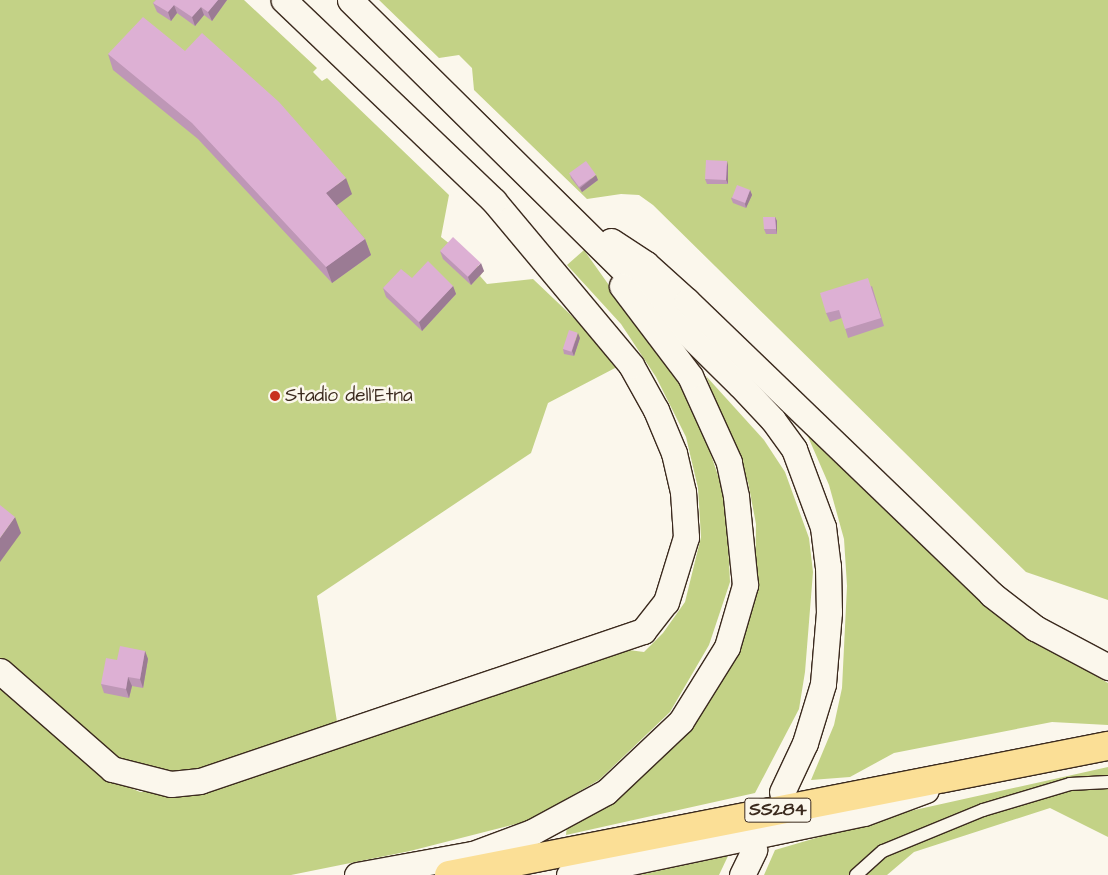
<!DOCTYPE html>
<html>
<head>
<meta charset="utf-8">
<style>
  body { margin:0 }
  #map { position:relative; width:1108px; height:875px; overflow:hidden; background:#fbf7ec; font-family:"Architects Daughter",sans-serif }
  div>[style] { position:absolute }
  .green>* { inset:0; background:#c3d286 }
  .roads { filter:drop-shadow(1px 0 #3b2a1e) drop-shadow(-1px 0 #3b2a1e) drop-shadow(0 1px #3b2a1e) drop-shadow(0 -1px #3b2a1e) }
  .service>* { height:12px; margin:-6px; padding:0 6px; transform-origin:6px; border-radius:6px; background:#fbf7ec }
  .minor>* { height:25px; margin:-12.5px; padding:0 12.5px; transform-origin:12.5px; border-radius:12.5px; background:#fbf7ec }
  .primary>* { height:28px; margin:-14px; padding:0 14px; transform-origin:14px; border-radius:14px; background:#fbdf96 }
  .wall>* { inset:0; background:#be97b6 }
  .shaded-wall>* { inset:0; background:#9b7b94 }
  .building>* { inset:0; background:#ddb0d4; transform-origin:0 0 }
  .dots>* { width:14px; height:14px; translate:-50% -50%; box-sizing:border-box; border:2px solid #fbf7ec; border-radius:50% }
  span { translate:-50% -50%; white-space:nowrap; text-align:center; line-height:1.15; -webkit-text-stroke:5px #fbf7ec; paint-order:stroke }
  .shield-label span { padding:1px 4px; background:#fbf7ec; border:1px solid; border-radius:4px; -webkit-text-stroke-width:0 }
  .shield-label { font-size:18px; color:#3b2a1e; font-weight:700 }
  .poi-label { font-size:19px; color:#3b2a1e }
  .left { translate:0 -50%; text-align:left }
</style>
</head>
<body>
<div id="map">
  <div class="green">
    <i style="clip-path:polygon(0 0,244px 0,317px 68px,313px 72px,322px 81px,327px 78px,449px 195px,441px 237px,484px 271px,480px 276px,487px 284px,533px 279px,595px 338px,617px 367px,548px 403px,531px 453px,317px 596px,338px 728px,172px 777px,116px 763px,83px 738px,0 659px)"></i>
    <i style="clip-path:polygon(379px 0,1108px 0,1108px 600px,1026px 572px,653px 205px,639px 195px,621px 194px,587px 199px,474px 90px,472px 68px,459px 55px,439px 58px)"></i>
    <i style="clip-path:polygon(584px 250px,694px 405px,726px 499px,730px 582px,709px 645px,670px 712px,599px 780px,528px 821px,410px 851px,291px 875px,0 875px,0 686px,100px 775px,140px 792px,184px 792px,621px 649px,644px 652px,663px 633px,685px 602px,701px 537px,698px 488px,686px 437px,656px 377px,621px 324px,567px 265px)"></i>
    <i style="clip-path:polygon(706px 376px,764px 440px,785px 472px,809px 538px,813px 572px,805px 672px,799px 709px,755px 793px,566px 835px,567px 825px,687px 729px,716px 691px,740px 645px,755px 592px,756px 524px,748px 482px)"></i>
    <i style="clip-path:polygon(806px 432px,1011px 626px,1108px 683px,1108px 725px,1052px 722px,894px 753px,850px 777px,811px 780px,834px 725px,842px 688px,847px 586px,844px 539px,829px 485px)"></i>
    <i style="clip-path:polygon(1108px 767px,1108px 837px,1050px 808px,914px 852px,887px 875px,764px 875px,775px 850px,901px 813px)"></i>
    <i style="clip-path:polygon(728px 856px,719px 875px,639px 875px)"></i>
  </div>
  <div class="roads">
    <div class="service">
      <i style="left:856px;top:875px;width:36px;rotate:-42deg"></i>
      <i style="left:883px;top:851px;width:108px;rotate:-22.3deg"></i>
      <i style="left:983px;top:810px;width:91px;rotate:-16.6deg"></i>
      <i style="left:1070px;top:784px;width:38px;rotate:-3deg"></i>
    </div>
    <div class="minor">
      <i style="left:350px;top:0;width:548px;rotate:44.63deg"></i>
      <i style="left:740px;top:385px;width:48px;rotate:46.7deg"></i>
      <i style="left:773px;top:420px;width:36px;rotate:54deg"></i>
      <i style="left:794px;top:449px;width:83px;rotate:69.6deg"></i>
      <i style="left:823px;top:527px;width:39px;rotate:83deg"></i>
      <i style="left:828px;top:566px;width:46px;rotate:88.8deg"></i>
      <i style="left:829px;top:612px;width:72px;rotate:94.8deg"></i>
      <i style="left:823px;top:684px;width:62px;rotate:107deg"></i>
      <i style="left:805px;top:743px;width:54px;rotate:115.1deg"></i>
      <i style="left:611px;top:241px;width:42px;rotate:33.3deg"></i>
      <i style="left:646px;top:264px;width:55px;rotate:42.1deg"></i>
      <i style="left:687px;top:301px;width:422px;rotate:43.9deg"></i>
      <i style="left:991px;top:594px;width:56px;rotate:37.7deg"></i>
      <i style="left:1035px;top:628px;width:83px;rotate:28.1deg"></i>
      <i style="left:0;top:671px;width:149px;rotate:41.2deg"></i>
      <i style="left:112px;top:769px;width:61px;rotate:14.3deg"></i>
      <i style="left:171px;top:784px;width:29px;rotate:-6deg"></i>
      <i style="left:200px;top:781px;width:468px;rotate:-18.7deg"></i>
      <i style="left:643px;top:631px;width:37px;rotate:-52deg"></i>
      <i style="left:666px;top:602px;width:68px;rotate:-72.9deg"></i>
      <i style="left:686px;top:537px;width:45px;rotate:-93.8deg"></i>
      <i style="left:683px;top:492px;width:40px;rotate:-103deg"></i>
      <i style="left:674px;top:453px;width:47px;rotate:-112.7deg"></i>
      <i style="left:656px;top:410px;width:51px;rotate:-119.1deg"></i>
      <i style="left:631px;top:365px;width:214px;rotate:-129.9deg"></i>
      <i style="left:494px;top:201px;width:291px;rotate:-136.3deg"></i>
      <i style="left:357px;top:875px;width:118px;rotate:-10.3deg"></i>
      <i style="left:473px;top:854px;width:63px;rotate:-20.4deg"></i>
      <i style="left:532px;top:832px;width:84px;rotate:-28.4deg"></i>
      <i style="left:606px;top:792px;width:103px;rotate:-43.4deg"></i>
      <i style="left:681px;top:721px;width:87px;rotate:-58.1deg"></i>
      <i style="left:727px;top:647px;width:65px;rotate:-73.8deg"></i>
      <i style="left:745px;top:585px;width:89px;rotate:-95.8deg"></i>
      <i style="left:736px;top:496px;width:35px;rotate:-102deg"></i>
      <i style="left:729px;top:462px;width:94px;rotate:-114.4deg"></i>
      <i style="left:690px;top:376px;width:113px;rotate:-127.1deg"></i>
      <i style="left:569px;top:875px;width:301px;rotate:-11.9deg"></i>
      <i style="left:864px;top:813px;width:66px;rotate:-20.4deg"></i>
      <i style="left:742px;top:875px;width:28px;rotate:-64deg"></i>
    </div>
    <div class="primary">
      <i style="left:449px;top:875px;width:672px;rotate:-11.08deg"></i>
    </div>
  </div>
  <div class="wall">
    <i style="clip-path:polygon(156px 0,227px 0,212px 21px,204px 15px,195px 26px,177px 13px,171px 21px,157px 12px,153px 3px)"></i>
    <i style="clip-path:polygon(108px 54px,352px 194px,336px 205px,365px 239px,371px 255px,332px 283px,198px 139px,113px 70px)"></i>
    <i style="clip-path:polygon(728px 165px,728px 184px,707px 184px,705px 179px)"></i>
    <i style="clip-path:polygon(570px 174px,598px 180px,582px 192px,571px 178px)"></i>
    <i style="clip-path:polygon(750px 190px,752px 195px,746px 208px,733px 203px,731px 198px)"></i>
    <i style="clip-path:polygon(775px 217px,777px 221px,777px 234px,766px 234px,764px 229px)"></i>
    <i style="clip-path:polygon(440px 251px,484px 271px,471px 285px,443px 259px)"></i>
    <i style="clip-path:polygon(412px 278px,453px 286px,456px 294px,422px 331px,386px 297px,383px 288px)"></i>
    <i style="clip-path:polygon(872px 286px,884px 326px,848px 338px,842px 318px,830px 322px,826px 313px)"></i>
    <i style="clip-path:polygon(580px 338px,574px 356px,564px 354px,563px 349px)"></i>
    <i style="clip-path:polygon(145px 651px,148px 659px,143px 688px,132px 686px,129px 698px,104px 693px,101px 684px,117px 660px)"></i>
  </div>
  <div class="shaded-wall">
    <i style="clip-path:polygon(218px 0,227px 0,212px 21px,208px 12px)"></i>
    <i style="clip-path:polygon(174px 5px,177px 13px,171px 21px,168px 12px)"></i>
    <i style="clip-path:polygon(201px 7px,204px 15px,195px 26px,192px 17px)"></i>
    <i style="clip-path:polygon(727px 161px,728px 165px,728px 184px,726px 180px)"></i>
    <i style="clip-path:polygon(596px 175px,598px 180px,582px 192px,580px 188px)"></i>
    <i style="clip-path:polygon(346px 178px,352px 194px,332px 209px,326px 193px)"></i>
    <i style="clip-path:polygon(750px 190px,752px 195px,746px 208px,745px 204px)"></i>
    <i style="clip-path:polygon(775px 217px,777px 221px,777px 234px,776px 229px)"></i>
    <i style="clip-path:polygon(365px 239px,371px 255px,332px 283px,326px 267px)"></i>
    <i style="clip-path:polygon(481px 263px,484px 271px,471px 285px,468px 277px)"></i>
    <i style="clip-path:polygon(453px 286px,456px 294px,422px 331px,419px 322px)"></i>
    <i style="clip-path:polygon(578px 333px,580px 338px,574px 356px,572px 351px)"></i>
    <i style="clip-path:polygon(15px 517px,21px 533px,0 562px,0 538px)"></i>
    <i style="clip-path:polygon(145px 651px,148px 659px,143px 688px,140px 679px)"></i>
    <i style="clip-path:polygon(128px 677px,132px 686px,129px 698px,126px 689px)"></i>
  </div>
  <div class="building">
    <i style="clip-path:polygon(156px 0,218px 0,208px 12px,201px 7px,192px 17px,174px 5px,168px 12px,153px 3px)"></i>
    <i style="clip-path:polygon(143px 17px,185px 51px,202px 33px,279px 102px,346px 178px,326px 193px,365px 239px,326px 267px,192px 123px,108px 54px)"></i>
    <i style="left:706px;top:160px;width:21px;height:19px;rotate:3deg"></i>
    <i style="left:586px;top:161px;width:17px;height:21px;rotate:54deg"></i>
    <i style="left:737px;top:185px;width:14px;height:14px;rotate:21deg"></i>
    <i style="clip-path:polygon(763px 217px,775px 217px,776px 229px,764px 229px)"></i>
    <i style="left:453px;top:237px;width:38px;height:19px;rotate:43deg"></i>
    <i style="clip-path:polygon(428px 261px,453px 286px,419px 322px,383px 288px,401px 269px,412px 278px)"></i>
    <i style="clip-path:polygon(868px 278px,881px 318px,845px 329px,839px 310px,826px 313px,820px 293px)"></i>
    <i style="left:569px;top:330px;width:9px;height:20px;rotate:18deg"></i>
    <i style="clip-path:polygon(0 505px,15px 517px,0 538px)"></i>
    <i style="clip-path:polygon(120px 646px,145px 651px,140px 679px,128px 677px,126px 689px,101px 684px,106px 658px,117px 660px)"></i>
  </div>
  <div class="dots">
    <i style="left:275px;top:396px;background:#c8321e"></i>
  </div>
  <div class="shield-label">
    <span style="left:778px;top:810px">SS284</span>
  </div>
  <div class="poi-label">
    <span class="left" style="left:285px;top:396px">Stadio dell'Etna</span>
  </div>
</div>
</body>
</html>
